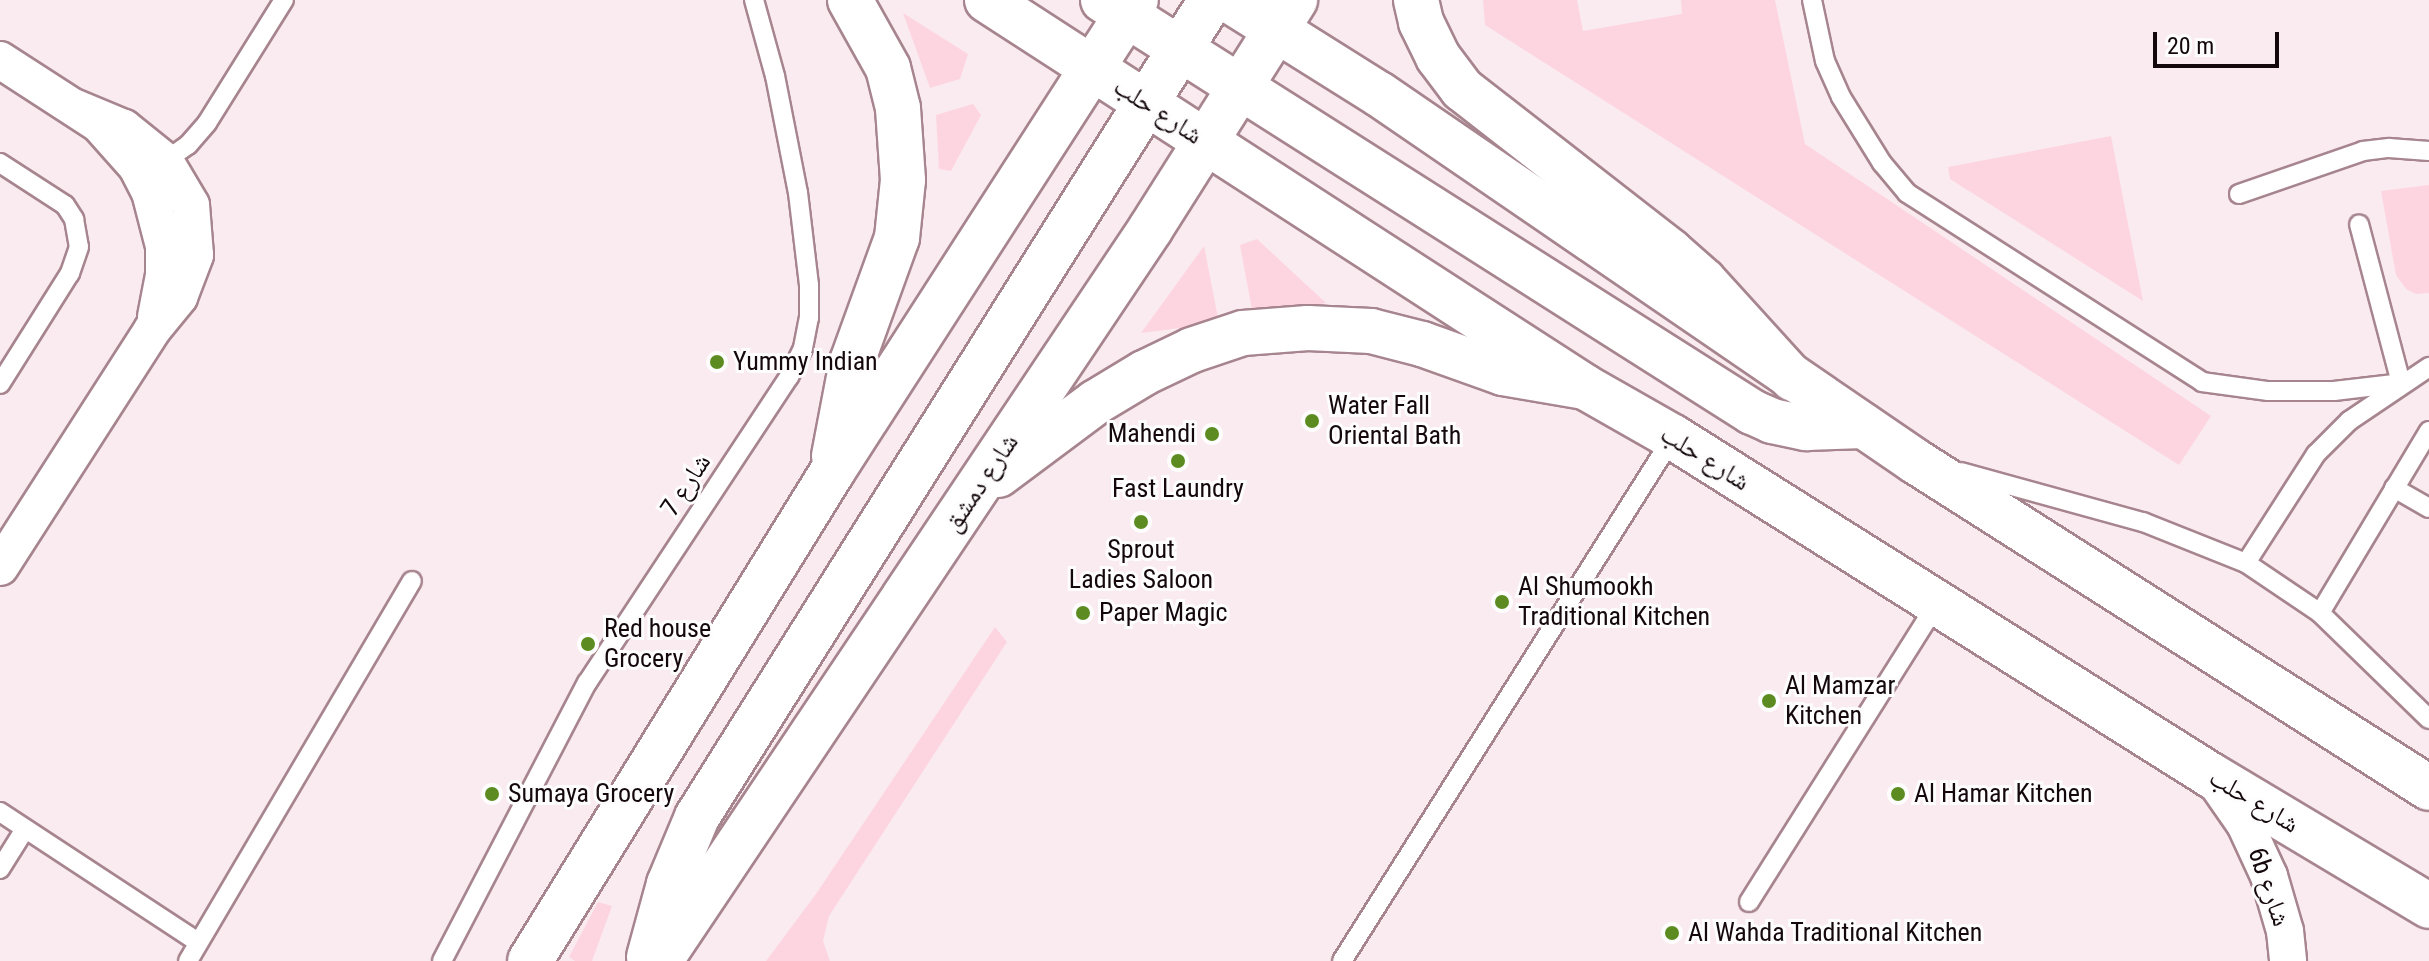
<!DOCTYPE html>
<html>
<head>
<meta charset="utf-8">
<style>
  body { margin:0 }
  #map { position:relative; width:2429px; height:961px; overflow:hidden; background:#faebf0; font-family:"Roboto Condensed","Noto Naskh Arabic",sans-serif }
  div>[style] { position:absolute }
  .green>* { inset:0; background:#fdd5e1 }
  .roads { filter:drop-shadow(2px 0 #a7858f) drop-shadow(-2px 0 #a7858f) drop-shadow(0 2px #a7858f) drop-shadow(0 -2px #a7858f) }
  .lane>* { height:18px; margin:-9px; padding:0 9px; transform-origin:9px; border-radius:9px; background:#fff }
  .street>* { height:36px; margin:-18px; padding:0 18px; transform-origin:18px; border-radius:18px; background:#fff }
  .secondary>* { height:44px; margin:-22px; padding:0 22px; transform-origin:22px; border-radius:22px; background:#fff }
  .primary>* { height:44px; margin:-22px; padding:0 22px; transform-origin:22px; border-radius:22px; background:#fff }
  .dots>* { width:22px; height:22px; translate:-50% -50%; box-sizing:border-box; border:4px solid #fdfdfd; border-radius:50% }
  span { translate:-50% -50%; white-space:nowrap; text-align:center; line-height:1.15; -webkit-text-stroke:6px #fdfdfd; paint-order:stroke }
  .street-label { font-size:26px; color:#14080c }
  .poi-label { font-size:26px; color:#14080c }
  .left { translate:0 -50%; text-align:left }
  .right { translate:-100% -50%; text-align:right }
  .scale { position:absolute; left:2153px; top:32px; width:126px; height:36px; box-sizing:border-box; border:4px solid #14080c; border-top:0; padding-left:10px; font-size:24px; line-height:28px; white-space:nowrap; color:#14080c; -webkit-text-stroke:6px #fdfdfd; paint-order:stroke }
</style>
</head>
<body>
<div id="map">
  <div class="green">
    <i style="clip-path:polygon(1483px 0,1577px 0,1583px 31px,1682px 14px,1681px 0,1775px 0,1805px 144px,2211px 416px,2179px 465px,1485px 25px)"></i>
    <i style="clip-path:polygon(903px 13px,968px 54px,960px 79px,930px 88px)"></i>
    <i style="clip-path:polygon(973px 104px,981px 115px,951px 171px,939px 169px,936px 115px)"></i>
    <i style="clip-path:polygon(2111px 136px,2143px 301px,1950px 179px,1948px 167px)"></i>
    <i style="clip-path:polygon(2429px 185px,2429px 293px,2416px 294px,2406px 289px,2396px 275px,2381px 191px)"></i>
    <i style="clip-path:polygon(1257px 239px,1326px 303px,1253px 315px,1240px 245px)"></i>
    <i style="clip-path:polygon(1204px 246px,1219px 323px,1141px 333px)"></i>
    <i style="clip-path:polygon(995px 627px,1007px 642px,829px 916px,823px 941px,830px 961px,766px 961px,816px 894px)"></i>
    <i style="clip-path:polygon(598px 902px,612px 906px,592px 961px,575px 961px,569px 957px)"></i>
  </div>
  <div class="roads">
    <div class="lane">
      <i style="left:1812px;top:0;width:62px;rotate:78deg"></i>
      <i style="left:1825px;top:61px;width:39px;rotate:66deg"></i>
      <i style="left:1841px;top:97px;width:78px;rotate:58.2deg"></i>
      <i style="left:1882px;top:163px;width:39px;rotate:50deg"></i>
      <i style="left:1907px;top:193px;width:350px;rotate:32.6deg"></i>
      <i style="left:2202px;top:382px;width:67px;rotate:7.8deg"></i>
      <i style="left:2268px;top:391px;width:66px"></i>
      <i style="left:2334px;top:391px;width:67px;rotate:-6.8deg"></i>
      <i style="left:2401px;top:383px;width:164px;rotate:-104.8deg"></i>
      <i style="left:165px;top:161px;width:28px;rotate:-35deg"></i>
      <i style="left:188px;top:145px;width:29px;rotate:-49deg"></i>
      <i style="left:207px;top:123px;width:145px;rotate:-58deg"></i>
      <i style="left:0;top:163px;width:77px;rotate:32.9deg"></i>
      <i style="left:65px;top:205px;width:17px;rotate:57deg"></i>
      <i style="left:74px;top:219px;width:28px;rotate:80deg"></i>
      <i style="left:79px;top:247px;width:28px;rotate:109deg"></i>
      <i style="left:70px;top:273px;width:131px;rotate:122.2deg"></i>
      <i style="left:2239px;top:194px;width:131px;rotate:-19.1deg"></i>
      <i style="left:2363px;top:151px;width:26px;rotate:-7deg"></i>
      <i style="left:2389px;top:148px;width:40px;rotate:4.3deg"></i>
      <i style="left:1961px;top:472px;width:189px;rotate:15.4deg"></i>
      <i style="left:2143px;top:522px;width:111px;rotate:21.7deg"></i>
      <i style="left:2246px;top:563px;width:89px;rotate:34deg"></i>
      <i style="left:2320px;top:613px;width:152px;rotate:44.2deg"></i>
      <i style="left:2394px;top:488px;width:40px;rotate:29.7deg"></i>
      <i style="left:2246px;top:563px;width:130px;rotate:-57.3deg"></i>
      <i style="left:2316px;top:454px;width:47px;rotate:-45deg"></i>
      <i style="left:2349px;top:421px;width:97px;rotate:-34deg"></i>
      <i style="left:2320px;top:613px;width:212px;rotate:-59.1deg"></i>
      <i style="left:0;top:812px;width:237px;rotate:33.3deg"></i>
      <i style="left:0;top:869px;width:47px;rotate:-58deg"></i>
      <i style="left:1749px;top:902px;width:352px;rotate:-57.8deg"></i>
      <i style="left:188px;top:961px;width:441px;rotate:-59.5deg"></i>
      <i style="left:442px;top:961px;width:314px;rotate:-62.5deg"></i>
      <i style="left:587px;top:683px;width:367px;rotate:-56.6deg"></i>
      <i style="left:789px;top:377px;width:32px;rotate:-64deg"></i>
      <i style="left:803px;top:348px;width:31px;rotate:-79deg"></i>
      <i style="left:809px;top:318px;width:33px;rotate:-90deg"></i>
      <i style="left:809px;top:285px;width:93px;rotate:-96.8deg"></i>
      <i style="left:798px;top:193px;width:119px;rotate:-101.1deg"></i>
      <i style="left:775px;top:76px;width:79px;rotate:-105.4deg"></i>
      <i style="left:1342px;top:961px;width:620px;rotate:-57.72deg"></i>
    </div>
    <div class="street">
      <i style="left:0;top:60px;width:118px;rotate:32.9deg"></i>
      <i style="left:99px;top:124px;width:57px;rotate:48.5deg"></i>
      <i style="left:137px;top:167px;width:28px;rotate:63deg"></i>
      <i style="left:150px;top:192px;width:56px;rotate:75.5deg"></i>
      <i style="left:164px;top:246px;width:29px;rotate:90deg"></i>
      <i style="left:164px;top:275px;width:43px;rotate:100.8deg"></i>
      <i style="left:0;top:567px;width:282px;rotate:-57.3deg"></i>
      <i style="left:152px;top:330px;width:43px;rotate:-50.7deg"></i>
      <i style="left:179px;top:297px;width:45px;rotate:-69.1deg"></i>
      <i style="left:195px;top:255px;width:50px;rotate:-94.6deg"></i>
      <i style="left:191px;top:205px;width:51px;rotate:-120.6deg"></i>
      <i style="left:165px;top:161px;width:53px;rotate:-141.2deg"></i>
      <i style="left:124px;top:128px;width:52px;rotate:-157.4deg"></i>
      <i style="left:2215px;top:781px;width:52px;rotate:55.1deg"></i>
      <i style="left:2245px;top:824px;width:57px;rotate:65.2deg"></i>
      <i style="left:2269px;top:876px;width:57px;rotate:73.8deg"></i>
      <i style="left:2285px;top:931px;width:30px;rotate:84deg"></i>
    </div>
    <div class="secondary">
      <i style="left:987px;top:0;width:712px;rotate:32.91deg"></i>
      <i style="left:1585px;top:387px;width:101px;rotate:29.6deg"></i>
      <i style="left:1673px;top:437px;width:637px;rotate:32.17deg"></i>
      <i style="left:2212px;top:776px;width:253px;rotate:30.9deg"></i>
      <i style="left:1229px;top:0;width:177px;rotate:32.1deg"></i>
      <i style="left:1379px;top:94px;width:650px;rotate:34.4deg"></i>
      <i style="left:1915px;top:461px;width:609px;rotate:32.46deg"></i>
    </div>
    <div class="primary">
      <i style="left:1103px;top:0;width:769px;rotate:32.41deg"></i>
      <i style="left:1752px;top:412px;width:22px;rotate:24deg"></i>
      <i style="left:1772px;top:421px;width:35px;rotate:12deg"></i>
      <i style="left:1806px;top:428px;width:57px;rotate:-2deg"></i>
      <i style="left:1416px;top:0;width:23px;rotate:77deg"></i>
      <i style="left:1421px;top:22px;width:39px;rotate:64deg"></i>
      <i style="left:1438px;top:57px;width:40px;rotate:53deg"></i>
      <i style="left:1462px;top:89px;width:264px;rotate:37.9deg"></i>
      <i style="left:1670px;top:251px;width:45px;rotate:41.4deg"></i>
      <i style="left:1704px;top:281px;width:132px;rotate:47.8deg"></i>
      <i style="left:834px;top:456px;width:96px;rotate:-79.2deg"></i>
      <i style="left:852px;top:362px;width:132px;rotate:-70.1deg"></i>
      <i style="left:897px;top:238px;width:58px;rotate:-84.1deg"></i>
      <i style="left:903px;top:180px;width:72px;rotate:-94deg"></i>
      <i style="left:898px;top:108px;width:41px;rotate:-104deg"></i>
      <i style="left:888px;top:68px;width:78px;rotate:-119.2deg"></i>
      <i style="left:998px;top:475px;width:122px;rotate:-36.7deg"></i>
      <i style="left:1096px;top:402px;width:56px;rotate:-31.1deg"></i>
      <i style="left:1144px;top:373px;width:53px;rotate:-25.6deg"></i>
      <i style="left:1192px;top:350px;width:54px;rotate:-18.4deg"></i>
      <i style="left:1243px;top:333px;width:65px;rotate:-4.4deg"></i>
      <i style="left:1308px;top:328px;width:63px;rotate:2.7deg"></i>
      <i style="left:1371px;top:331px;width:53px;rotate:14.3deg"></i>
      <i style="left:1422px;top:344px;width:86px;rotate:19.7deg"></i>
      <i style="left:1503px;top:373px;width:83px;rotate:9.7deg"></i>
      <i style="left:649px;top:957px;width:76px;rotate:-74.7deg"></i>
      <i style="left:669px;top:884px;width:73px;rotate:-67.3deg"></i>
      <i style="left:697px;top:817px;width:965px;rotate:-57.82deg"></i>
      <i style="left:530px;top:961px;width:575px;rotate:-58.3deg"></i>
      <i style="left:832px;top:472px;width:561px;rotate:-57.22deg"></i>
      <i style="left:660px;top:961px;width:882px;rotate:-56.18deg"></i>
      <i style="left:1151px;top:228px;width:270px;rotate:-57.7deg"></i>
    </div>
  </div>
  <div class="dots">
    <i style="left:717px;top:362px;background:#5c8c21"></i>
    <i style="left:1312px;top:421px;background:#5c8c21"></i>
    <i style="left:1212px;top:434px;background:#5c8c21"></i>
    <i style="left:1178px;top:461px;background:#5c8c21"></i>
    <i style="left:1141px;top:522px;background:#5c8c21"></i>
    <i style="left:1502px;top:602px;background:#5c8c21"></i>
    <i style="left:1083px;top:613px;background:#5c8c21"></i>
    <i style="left:588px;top:644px;background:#5c8c21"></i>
    <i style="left:1769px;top:701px;background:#5c8c21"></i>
    <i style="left:492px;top:794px;background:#5c8c21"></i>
    <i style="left:1898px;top:794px;background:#5c8c21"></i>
    <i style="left:1672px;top:933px;background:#5c8c21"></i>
  </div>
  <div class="street-label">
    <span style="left:1158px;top:111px;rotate:33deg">شارع حلب</span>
    <span style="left:1705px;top:458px;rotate:32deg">شارع حلب</span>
    <span style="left:981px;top:483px;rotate:-56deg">شارع دمشق</span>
    <span style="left:686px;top:485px;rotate:-57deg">شارع 7</span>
    <span style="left:2254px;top:801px;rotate:31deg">شارع حلب</span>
    <span style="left:2269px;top:887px;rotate:71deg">6b شارع</span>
  </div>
  <div class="poi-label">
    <span class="left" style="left:733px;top:362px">Yummy Indian</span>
    <span class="left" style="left:1328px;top:421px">Water Fall<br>Oriental Bath</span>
    <span class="right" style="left:1196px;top:434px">Mahendi</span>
    <span style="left:1178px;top:489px">Fast Laundry</span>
    <span style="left:1141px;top:565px">Sprout<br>Ladies Saloon</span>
    <span class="left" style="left:1518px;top:602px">Al Shumookh<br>Traditional Kitchen</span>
    <span class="left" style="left:1099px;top:613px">Paper Magic</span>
    <span class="left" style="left:604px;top:644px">Red house<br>Grocery</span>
    <span class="left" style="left:1785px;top:701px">Al Mamzar<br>Kitchen</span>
    <span class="left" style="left:508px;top:794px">Sumaya Grocery</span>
    <span class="left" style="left:1914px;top:794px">Al Hamar Kitchen</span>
    <span class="left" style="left:1688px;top:933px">Al Wahda Traditional Kitchen</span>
  </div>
  <div class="scale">20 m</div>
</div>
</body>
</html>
